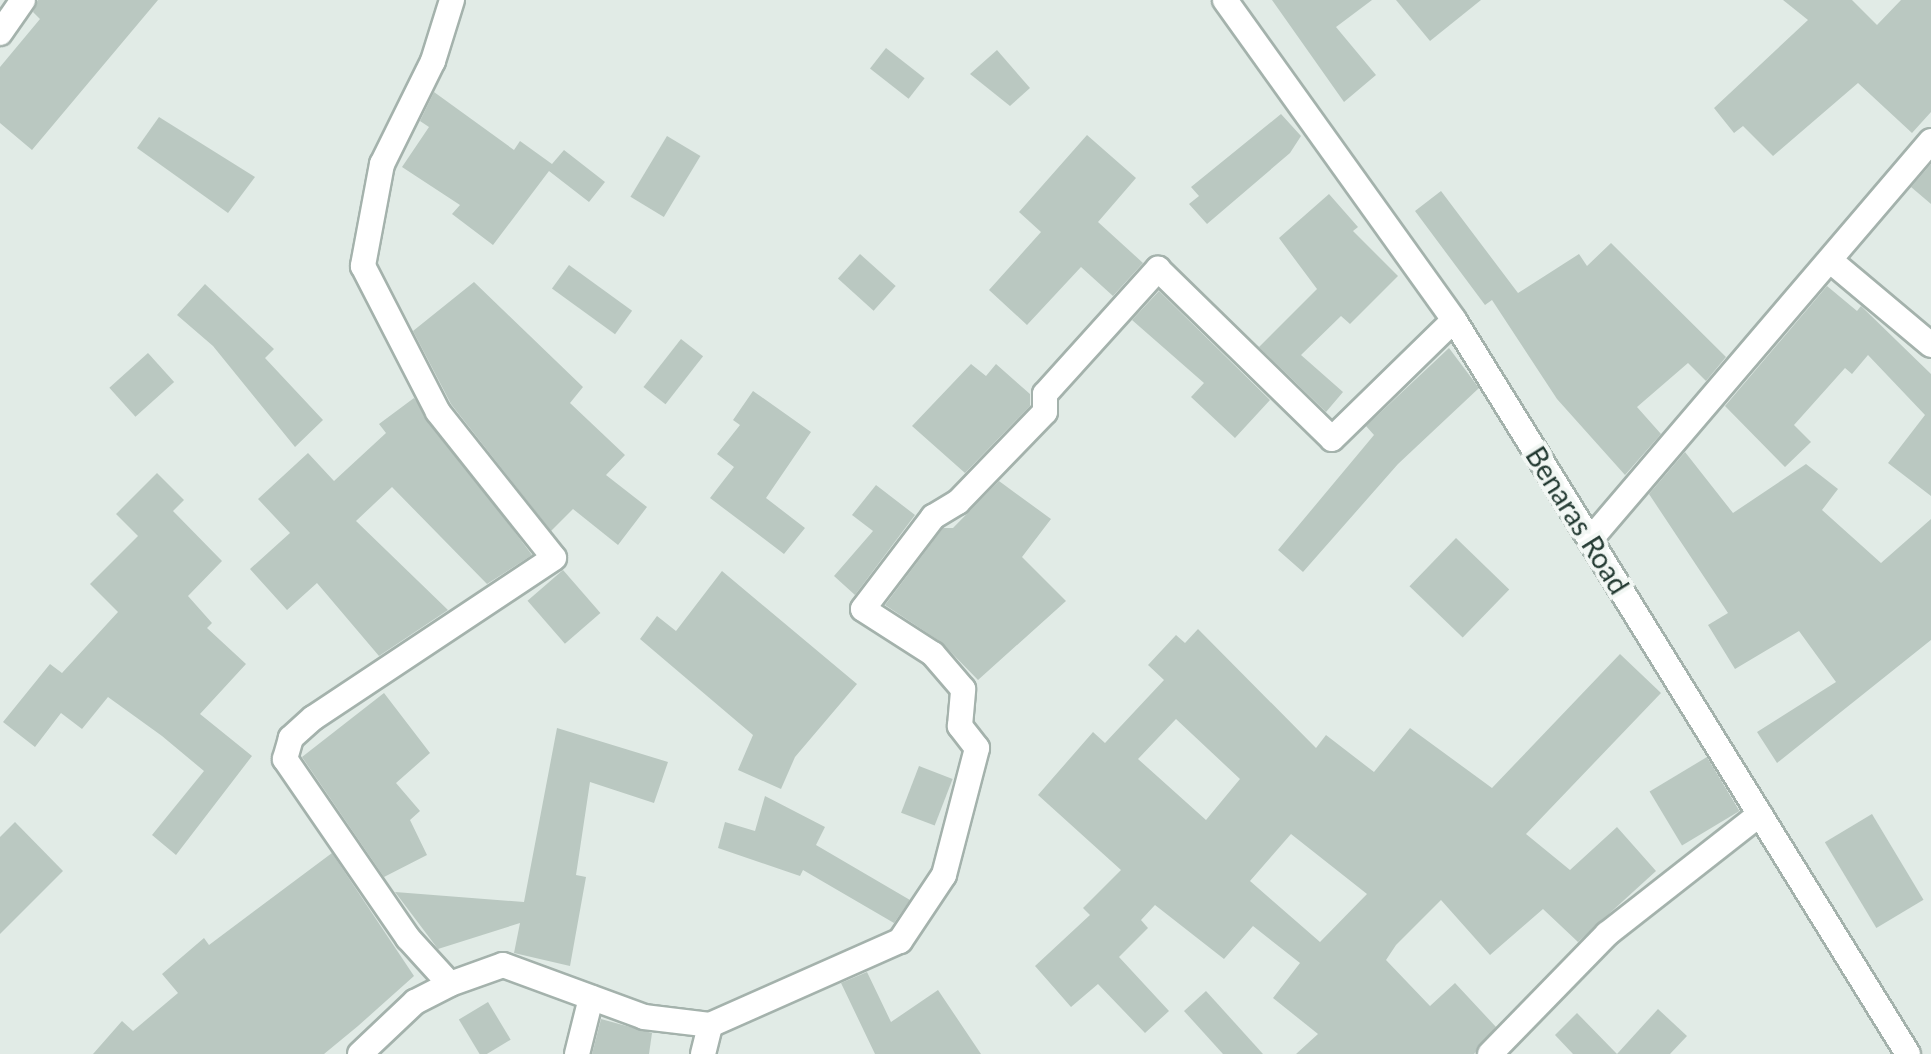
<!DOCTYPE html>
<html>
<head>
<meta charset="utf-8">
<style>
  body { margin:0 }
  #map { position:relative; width:1931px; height:1054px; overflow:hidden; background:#e1ebe6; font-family:Lato,sans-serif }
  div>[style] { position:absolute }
  .building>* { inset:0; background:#bac8c1; transform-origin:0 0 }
  .roads { filter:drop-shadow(2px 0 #a4b2ac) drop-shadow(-2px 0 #a4b2ac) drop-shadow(0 2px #a4b2ac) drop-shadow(0 -2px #a4b2ac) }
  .minor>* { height:24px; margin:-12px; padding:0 12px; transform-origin:12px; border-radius:12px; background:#fff }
  .secondary>* { height:24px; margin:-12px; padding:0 12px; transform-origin:12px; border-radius:12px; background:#fff }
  span { translate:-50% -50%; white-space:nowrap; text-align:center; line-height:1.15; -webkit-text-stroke:8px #f2f7f4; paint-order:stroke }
  .street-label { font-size:28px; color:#233a32 }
</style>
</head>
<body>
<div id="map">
  <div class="building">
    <i style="clip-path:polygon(38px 0,158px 0,32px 150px,0 123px,0 67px,40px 19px,33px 12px)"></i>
    <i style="clip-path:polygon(1272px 0,1372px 0,1336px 27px,1376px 75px,1344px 102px)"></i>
    <i style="clip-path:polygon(1396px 0,1481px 0,1430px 41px)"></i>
    <i style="clip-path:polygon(1783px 0,1852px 0,1877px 25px,1901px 0,1931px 0,1931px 112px,1912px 133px,1858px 83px,1773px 156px,1743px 126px,1734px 133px,1714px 108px,1808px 20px)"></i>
    <i style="left:886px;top:48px;width:49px;height:26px;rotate:38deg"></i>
    <i style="clip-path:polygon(997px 50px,1030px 88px,1010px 106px,970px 74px)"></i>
    <i style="clip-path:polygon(434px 92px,514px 150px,520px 141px,552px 164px,564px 150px,605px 182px,589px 202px,549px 171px,493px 245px,452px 214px,460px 205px,402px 167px,429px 127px,420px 121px)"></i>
    <i style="clip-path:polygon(1281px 114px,1301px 136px,1290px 153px,1207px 224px,1189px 204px,1199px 196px,1191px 187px)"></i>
    <i style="clip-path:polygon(159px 117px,255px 177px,228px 213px,137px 148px)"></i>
    <i style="clip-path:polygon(1087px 135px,1136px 178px,1098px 222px,1143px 263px,1113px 296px,1081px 267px,1027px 325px,989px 290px,1041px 232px,1019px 212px)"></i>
    <i style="left:667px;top:136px;width:39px;height:71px;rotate:31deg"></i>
    <i style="clip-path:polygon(1931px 164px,1931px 204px,1911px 187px)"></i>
    <i style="clip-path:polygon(1441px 191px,1518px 293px,1579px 254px,1587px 266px,1611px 243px,1726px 357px,1706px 381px,1688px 363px,1637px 407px,1661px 434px,1625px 475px,1557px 399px,1492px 300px,1485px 305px,1415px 211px)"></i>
    <i style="clip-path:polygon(1329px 194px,1358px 227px,1353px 231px,1398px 276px,1350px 324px,1341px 316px,1301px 355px,1343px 392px,1326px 412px,1259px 347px,1317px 289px,1279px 238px)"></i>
    <i style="left:860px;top:254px;width:48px;height:33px;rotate:42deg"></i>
    <i style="left:569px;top:265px;width:78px;height:29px;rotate:36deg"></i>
    <i style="clip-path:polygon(474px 282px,583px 387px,570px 403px,625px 455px,606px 475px,647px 507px,618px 545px,573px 509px,551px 531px,451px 404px,413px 331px)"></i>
    <i style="clip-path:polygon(205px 284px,274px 349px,265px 358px,323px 420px,295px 447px,213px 346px,177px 315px)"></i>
    <i style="clip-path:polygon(1827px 286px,1857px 311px,1861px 306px,1931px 374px,1931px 496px,1888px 463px,1925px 415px,1868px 355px,1852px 374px,1845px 368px,1794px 425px,1811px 442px,1785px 467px,1725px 406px)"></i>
    <i style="clip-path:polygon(1159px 291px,1270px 400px,1235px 438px,1191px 397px,1204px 383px,1132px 320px)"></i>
    <i style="left:681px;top:339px;width:28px;height:61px;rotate:38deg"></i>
    <i style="clip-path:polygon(1449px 348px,1479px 388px,1398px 464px,1303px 572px,1278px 550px,1374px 435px,1366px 426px)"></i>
    <i style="left:148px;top:353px;width:39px;height:52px;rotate:48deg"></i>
    <i style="clip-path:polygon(971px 364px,986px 376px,996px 364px,1030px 394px,1030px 406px,965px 473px,912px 426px)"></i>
    <i style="clip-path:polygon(753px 391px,811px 432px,766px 498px,805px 528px,784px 554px,710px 498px,734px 467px,717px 454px,740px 425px,733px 420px)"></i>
    <i style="clip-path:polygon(414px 398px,532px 555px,487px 584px,392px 487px,356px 521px,448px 610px,379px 656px,317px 583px,287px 610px,250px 569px,290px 533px,258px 499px,308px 453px,334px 481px,386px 433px,379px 424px)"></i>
    <i style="clip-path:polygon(1685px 452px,1733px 513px,1806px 464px,1838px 489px,1822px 510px,1881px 563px,1931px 519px,1931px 640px,1777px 763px,1757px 732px,1836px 682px,1799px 631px,1735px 669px,1708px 625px,1728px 613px,1649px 494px)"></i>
    <i style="clip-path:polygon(157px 473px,184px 500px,173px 511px,222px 561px,188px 596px,212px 623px,207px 628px,246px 664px,200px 714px,252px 756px,176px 855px,152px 835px,204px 771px,162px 736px,108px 697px,82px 729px,61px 713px,35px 747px,3px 722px,50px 664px,62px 673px,118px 612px,90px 584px,138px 536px,116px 514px)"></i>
    <i style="clip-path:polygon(999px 481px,1051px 519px,1022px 557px,1066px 601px,978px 680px,941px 642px,885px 605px,943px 528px,953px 528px)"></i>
    <i style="clip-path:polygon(876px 485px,915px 515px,855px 595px,834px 576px,873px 531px,852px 515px)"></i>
    <i style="left:1456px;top:538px;width:74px;height:67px;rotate:44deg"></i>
    <i style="left:563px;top:570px;width:57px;height:47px;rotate:49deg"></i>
    <i style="clip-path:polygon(722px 571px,857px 684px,795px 757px,781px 789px,738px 770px,753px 735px,640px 639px,657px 616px,676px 631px)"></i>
    <i style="clip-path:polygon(evenodd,1198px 629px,1316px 748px,1326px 735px,1374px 772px,1410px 728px,1492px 788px,1620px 654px,1661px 693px,1526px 834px,1570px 870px,1617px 827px,1656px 871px,1578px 942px,1543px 909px,1490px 955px,1441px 900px,1396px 945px,1386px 960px,1430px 1006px,1455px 983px,1496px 1027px,1474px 1054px,1296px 1054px,1318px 1034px,1273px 998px,1300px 963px,1253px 926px,1224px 959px,1155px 905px,1141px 920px,1148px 928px,1119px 957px,1169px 1011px,1145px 1033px,1098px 984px,1071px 1007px,1035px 966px,1090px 915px,1083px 908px,1121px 870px,1038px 795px,1093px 732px,1105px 743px,1164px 680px,1148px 665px,1176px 635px,1185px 643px,1198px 629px,1176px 719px,1240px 779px,1206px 820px,1138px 759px,1176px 719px,1198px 629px,1291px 834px,1367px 894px,1320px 942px,1250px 881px,1291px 834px)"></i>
    <i style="clip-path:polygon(384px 693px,430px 753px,396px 783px,420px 811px,410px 820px,427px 855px,384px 877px,302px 757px)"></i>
    <i style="clip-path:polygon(557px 728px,668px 762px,654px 803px,590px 782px,576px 875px,586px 877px,570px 966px,514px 953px,520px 923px,438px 949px,395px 892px,524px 902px)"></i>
    <i style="left:1707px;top:757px;width:63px;height:67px;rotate:59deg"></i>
    <i style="left:919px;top:766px;width:36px;height:50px;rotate:21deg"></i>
    <i style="clip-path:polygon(765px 796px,825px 827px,816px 845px,910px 900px,894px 923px,803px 870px,800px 876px,718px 848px,725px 822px,755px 831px)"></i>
    <i style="left:1872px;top:814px;width:100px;height:55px;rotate:59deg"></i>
    <i style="clip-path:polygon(15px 822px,63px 871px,0 934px,0 837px)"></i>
    <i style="clip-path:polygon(332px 853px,414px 976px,358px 1026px,324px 1054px,93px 1054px,122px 1021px,133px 1031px,178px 993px,162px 974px,204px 938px,209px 945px)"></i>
    <i style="clip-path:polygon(867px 972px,891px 1022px,938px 990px,981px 1054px,875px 1054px,841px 983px)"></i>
    <i style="clip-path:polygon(1206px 991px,1263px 1054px,1223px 1054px,1184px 1011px)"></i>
    <i style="left:488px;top:1002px;width:44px;height:34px;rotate:59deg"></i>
    <i style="clip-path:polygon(1658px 1009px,1687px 1036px,1670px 1054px,1617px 1054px)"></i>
    <i style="clip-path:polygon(1577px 1013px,1617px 1054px,1573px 1054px,1555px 1035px)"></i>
    <i style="clip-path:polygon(601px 1019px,652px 1033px,649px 1054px,592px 1054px)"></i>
  </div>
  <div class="roads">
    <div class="minor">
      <i style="left:452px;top:0;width:64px;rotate:107.3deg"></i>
      <i style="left:433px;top:61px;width:115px;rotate:116.3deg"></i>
      <i style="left:382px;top:164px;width:104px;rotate:100.6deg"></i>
      <i style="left:363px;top:266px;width:164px;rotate:62.8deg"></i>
      <i style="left:438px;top:412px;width:186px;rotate:51.5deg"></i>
      <i style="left:554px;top:558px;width:289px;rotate:146.4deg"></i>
      <i style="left:313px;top:718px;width:30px;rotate:138deg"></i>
      <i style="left:291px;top:738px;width:22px;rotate:106deg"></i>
      <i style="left:285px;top:759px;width:217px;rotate:55.5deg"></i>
      <i style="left:408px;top:938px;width:62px;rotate:47.6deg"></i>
      <i style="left:450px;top:984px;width:56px;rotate:-19.7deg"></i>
      <i style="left:503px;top:965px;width:150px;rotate:20.2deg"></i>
      <i style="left:644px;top:1017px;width:66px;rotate:6.9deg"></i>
      <i style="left:710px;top:1025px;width:208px;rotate:-23.9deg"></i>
      <i style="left:900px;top:941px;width:79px;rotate:-56.3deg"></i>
      <i style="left:944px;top:875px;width:131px;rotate:-75.4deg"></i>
      <i style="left:977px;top:748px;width:28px;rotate:-128deg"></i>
      <i style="left:960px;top:726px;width:37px;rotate:-85deg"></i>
      <i style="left:963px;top:689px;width:46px;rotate:-130.6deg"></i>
      <i style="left:933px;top:654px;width:83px;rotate:-147.3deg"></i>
      <i style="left:863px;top:609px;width:116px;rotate:-52.7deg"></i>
      <i style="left:933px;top:517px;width:29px;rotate:-31deg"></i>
      <i style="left:958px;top:502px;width:125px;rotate:-46deg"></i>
      <i style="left:1045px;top:412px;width:18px;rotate:-90deg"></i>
      <i style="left:1045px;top:394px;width:169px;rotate:-47.9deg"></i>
      <i style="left:1158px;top:269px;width:243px;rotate:44.3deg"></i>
      <i style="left:1332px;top:439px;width:170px;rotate:-44.3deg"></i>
      <i style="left:0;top:33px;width:40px;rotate:-55.1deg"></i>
      <i style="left:1832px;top:262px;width:129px;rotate:40deg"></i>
      <i style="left:1590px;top:540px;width:525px;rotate:-49.48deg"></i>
      <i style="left:360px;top:1054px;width:76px;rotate:-43.4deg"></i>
      <i style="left:415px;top:1002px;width:39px;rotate:-27deg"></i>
      <i style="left:577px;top:1054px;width:58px;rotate:-76deg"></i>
      <i style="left:703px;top:1054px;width:30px;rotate:-76deg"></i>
      <i style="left:1490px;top:1054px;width:168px;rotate:-45.7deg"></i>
      <i style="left:1607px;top:934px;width:194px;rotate:-38.1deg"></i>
    </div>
    <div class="secondary">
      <i style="left:1225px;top:0;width:393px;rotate:54.4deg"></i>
      <i style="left:1454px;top:320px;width:863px;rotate:58.26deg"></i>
    </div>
  </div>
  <div class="street-label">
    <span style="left:1578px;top:520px;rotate:58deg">Benaras Road</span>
  </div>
</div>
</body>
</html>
